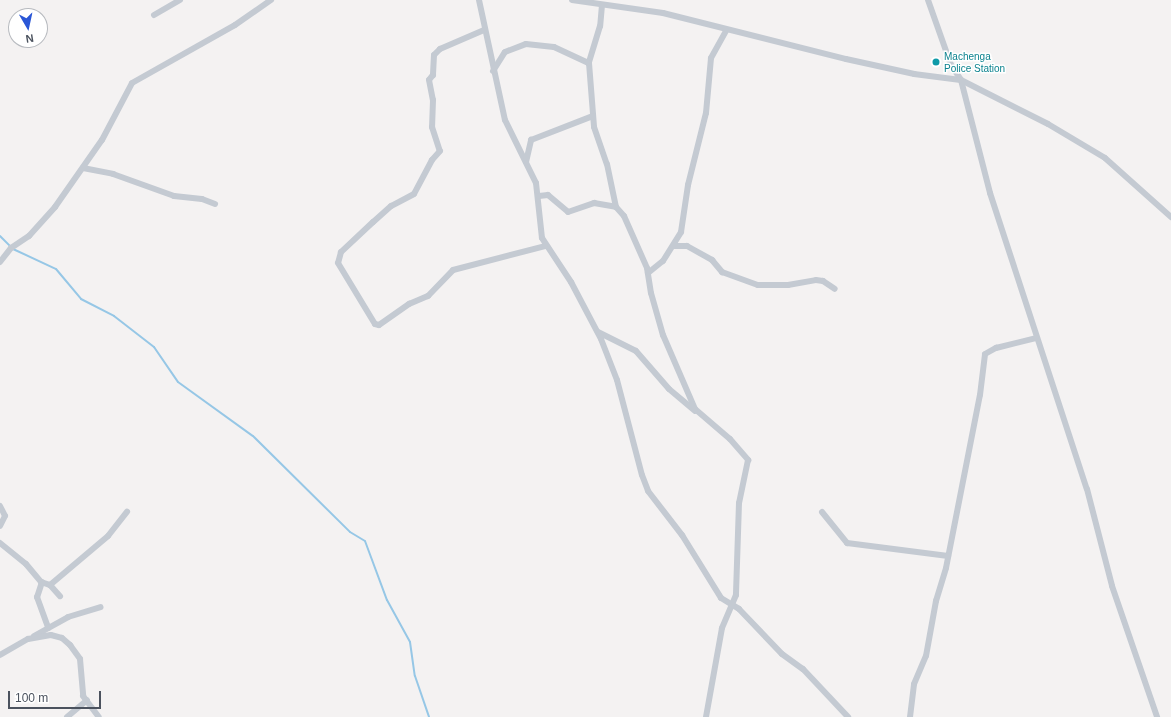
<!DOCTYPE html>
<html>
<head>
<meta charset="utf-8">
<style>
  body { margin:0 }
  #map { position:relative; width:1171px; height:717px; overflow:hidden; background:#f4f2f2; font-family:Helvetica,sans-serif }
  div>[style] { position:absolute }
  .stream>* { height:2px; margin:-1px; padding:0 1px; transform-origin:1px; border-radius:1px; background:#96c7e6 }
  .street>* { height:6px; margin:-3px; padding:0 3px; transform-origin:3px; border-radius:3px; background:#c4cad2 }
  .dots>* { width:11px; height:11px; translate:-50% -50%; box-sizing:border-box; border:2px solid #fff; border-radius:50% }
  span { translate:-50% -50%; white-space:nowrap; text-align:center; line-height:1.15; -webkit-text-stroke:3px #fff; paint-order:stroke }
  .culture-label { font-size:10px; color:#0d838f }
  .left { translate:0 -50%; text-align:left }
  .north { position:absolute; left:8px; top:8px; width:40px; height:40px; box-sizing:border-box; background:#fff; border:1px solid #b7babf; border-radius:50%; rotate:171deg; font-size:11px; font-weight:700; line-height:16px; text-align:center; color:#4b525e }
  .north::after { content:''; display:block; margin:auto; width:14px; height:18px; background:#2a56d6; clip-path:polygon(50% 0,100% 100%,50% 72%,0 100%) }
  .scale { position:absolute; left:8px; top:691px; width:93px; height:18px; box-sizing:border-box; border:2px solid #4b525e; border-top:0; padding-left:5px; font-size:12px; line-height:14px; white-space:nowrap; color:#4b525e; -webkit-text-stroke:3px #fff; paint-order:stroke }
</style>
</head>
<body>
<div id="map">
  <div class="stream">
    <i style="left:0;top:236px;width:14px;rotate:45deg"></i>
    <i style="left:13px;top:249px;width:47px;rotate:24.9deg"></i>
    <i style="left:56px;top:269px;width:39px;rotate:50deg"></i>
    <i style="left:81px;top:299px;width:37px;rotate:27deg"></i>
    <i style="left:114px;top:316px;width:51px;rotate:37.8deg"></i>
    <i style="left:154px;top:347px;width:42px;rotate:55.6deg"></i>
    <i style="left:178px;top:382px;width:92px;rotate:35.8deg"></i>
    <i style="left:253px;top:436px;width:136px;rotate:44.7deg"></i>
    <i style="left:350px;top:532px;width:17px;rotate:31deg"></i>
    <i style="left:365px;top:541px;width:63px;rotate:69.6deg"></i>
    <i style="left:387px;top:600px;width:48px;rotate:61.3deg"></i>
    <i style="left:410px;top:642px;width:34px;rotate:82deg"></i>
    <i style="left:415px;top:676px;width:43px;rotate:71.1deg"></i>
  </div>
  <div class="street">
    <i style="left:479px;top:0;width:123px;rotate:77.8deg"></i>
    <i style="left:505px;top:120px;width:70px;rotate:63.8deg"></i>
    <i style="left:536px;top:183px;width:55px;rotate:83.8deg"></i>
    <i style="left:542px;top:238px;width:53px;rotate:56.6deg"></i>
    <i style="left:571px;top:282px;width:64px;rotate:62.2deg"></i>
    <i style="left:601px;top:339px;width:44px;rotate:68.7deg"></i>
    <i style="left:617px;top:380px;width:98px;rotate:75.3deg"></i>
    <i style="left:642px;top:475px;width:17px;rotate:69deg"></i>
    <i style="left:648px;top:491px;width:56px;rotate:52.3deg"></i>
    <i style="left:682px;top:535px;width:74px;rotate:58.2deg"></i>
    <i style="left:721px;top:598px;width:21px;rotate:31deg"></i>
    <i style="left:739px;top:609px;width:62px;rotate:46.3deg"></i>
    <i style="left:782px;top:654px;width:26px;rotate:36deg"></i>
    <i style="left:803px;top:669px;width:66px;rotate:46.8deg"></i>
    <i style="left:572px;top:0;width:92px;rotate:8.1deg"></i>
    <i style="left:663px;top:13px;width:189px;rotate:14.1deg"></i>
    <i style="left:846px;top:59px;width:70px;rotate:12.4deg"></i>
    <i style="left:914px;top:74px;width:47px;rotate:7.3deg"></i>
    <i style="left:961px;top:80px;width:117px;rotate:75.6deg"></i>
    <i style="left:990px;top:193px;width:311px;rotate:71.9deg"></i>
    <i style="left:1087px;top:489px;width:100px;rotate:75.5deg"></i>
    <i style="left:1112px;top:586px;width:139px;rotate:71deg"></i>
    <i style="left:928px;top:0;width:69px;rotate:70.5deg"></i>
    <i style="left:951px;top:65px;width:18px;rotate:56deg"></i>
    <i style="left:961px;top:80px;width:97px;rotate:26.8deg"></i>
    <i style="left:1048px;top:124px;width:66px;rotate:30.8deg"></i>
    <i style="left:1105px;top:158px;width:89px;rotate:41.8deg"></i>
    <i style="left:602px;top:5px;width:21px;rotate:95deg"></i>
    <i style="left:600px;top:26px;width:39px;rotate:107deg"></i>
    <i style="left:589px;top:63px;width:64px;rotate:85.5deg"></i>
    <i style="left:594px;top:127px;width:39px;rotate:71deg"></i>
    <i style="left:607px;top:164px;width:44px;rotate:78.2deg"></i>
    <i style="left:616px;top:207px;width:12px;rotate:48deg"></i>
    <i style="left:624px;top:216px;width:57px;rotate:66.1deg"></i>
    <i style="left:647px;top:268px;width:25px;rotate:81deg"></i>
    <i style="left:651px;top:293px;width:44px;rotate:74.1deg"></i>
    <i style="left:663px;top:335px;width:81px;rotate:66.6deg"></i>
    <i style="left:695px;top:409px;width:46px;rotate:40.6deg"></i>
    <i style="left:730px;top:439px;width:28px;rotate:49deg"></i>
    <i style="left:748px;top:460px;width:44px;rotate:101.8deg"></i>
    <i style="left:739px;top:503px;width:92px;rotate:91.9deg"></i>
    <i style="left:736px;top:595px;width:36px;rotate:113deg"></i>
    <i style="left:722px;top:628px;width:90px;rotate:100.2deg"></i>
    <i style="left:154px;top:15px;width:30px;rotate:-30deg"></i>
    <i style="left:484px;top:30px;width:48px;rotate:156.6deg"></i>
    <i style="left:440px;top:49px;width:8px;rotate:135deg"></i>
    <i style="left:434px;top:55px;width:20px;rotate:93deg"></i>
    <i style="left:433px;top:75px;width:6px;rotate:129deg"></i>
    <i style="left:429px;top:80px;width:20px;rotate:79deg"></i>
    <i style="left:433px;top:100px;width:27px;rotate:92deg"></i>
    <i style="left:432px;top:127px;width:25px;rotate:72deg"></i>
    <i style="left:440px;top:151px;width:12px;rotate:132deg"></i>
    <i style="left:432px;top:160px;width:38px;rotate:118deg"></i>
    <i style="left:414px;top:194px;width:26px;rotate:152deg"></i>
    <i style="left:391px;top:206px;width:24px;rotate:138deg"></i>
    <i style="left:373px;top:222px;width:44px;rotate:136.8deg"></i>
    <i style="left:341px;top:252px;width:11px;rotate:105deg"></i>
    <i style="left:338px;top:263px;width:71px;rotate:58.8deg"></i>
    <i style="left:375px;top:324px;width:4px;rotate:14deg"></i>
    <i style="left:379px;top:325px;width:37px;rotate:-35deg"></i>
    <i style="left:409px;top:304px;width:21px;rotate:-23deg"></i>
    <i style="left:428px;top:296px;width:36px;rotate:-46deg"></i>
    <i style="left:453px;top:270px;width:95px;rotate:-14.6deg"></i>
    <i style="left:493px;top:71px;width:22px;rotate:-58deg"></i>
    <i style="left:505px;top:52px;width:22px;rotate:-21deg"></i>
    <i style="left:526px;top:44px;width:28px;rotate:6deg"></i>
    <i style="left:554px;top:47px;width:38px;rotate:25deg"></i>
    <i style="left:526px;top:162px;width:23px;rotate:-77deg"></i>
    <i style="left:531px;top:140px;width:66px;rotate:-21.2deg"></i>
    <i style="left:83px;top:168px;width:31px;rotate:11deg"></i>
    <i style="left:113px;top:174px;width:65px;rotate:19.8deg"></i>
    <i style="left:174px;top:196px;width:28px;rotate:6deg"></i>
    <i style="left:202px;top:199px;width:14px;rotate:21deg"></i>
    <i style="left:539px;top:196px;width:9px;rotate:-6deg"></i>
    <i style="left:548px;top:195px;width:26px;rotate:40deg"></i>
    <i style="left:568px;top:212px;width:28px;rotate:-19deg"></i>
    <i style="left:594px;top:203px;width:22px;rotate:10deg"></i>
    <i style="left:673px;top:246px;width:14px"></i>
    <i style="left:687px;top:246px;width:29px;rotate:29deg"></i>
    <i style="left:712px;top:260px;width:16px;rotate:50deg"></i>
    <i style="left:722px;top:272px;width:38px;rotate:20deg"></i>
    <i style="left:758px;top:285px;width:30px"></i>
    <i style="left:788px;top:285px;width:28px;rotate:-10deg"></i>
    <i style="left:816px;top:280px;width:7px;rotate:8deg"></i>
    <i style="left:823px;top:281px;width:14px;rotate:34deg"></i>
    <i style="left:0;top:262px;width:18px;rotate:-52deg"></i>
    <i style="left:11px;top:248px;width:22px;rotate:-34deg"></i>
    <i style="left:29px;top:236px;width:39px;rotate:-48deg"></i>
    <i style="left:55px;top:207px;width:82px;rotate:-55deg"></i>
    <i style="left:102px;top:140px;width:64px;rotate:-62.2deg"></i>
    <i style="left:132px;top:83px;width:118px;rotate:-29.4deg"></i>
    <i style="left:235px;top:25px;width:44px;rotate:-34.8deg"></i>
    <i style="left:648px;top:273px;width:19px;rotate:-39deg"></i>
    <i style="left:663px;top:261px;width:34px;rotate:-58deg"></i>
    <i style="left:681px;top:232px;width:48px;rotate:-81.5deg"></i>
    <i style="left:688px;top:185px;width:74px;rotate:-76deg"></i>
    <i style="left:706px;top:113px;width:55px;rotate:-84.8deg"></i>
    <i style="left:711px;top:58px;width:31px;rotate:-61deg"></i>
    <i style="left:598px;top:332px;width:42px;rotate:26.6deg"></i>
    <i style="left:636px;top:351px;width:50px;rotate:49deg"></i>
    <i style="left:669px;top:389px;width:34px;rotate:40deg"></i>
    <i style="left:0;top:506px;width:11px;rotate:63deg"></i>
    <i style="left:5px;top:516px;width:11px;rotate:117deg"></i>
    <i style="left:822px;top:512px;width:40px;rotate:51deg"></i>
    <i style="left:847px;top:543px;width:102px;rotate:7.3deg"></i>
    <i style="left:0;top:543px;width:33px;rotate:39deg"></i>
    <i style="left:26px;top:564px;width:23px;rotate:50deg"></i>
    <i style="left:41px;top:582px;width:9px;rotate:18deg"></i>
    <i style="left:50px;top:585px;width:76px;rotate:-40.2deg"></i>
    <i style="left:108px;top:536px;width:31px;rotate:-52deg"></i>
    <i style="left:42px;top:582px;width:16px;rotate:108deg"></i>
    <i style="left:37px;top:597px;width:33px;rotate:70deg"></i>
    <i style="left:50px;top:585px;width:15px;rotate:48deg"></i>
    <i style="left:34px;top:636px;width:39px;rotate:-29deg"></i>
    <i style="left:68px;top:617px;width:34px;rotate:-17deg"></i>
    <i style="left:0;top:655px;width:32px;rotate:-30deg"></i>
    <i style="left:28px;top:639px;width:23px;rotate:-10deg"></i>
    <i style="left:51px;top:635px;width:11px;rotate:15deg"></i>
    <i style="left:62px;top:638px;width:11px;rotate:41deg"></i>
    <i style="left:70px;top:645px;width:17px;rotate:54deg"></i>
    <i style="left:80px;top:659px;width:37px;rotate:85deg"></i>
    <i style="left:83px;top:696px;width:26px;rotate:53deg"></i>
    <i style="left:67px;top:717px;width:26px;rotate:-40deg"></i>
    <i style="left:910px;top:717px;width:33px;rotate:-83deg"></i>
    <i style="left:914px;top:684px;width:30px;rotate:-67deg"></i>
    <i style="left:926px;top:656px;width:56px;rotate:-79.7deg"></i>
    <i style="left:936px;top:601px;width:34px;rotate:-73deg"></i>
    <i style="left:946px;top:568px;width:176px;rotate:-78.9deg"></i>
    <i style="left:980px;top:395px;width:41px;rotate:-83deg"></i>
    <i style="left:985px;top:354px;width:13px;rotate:-29deg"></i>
    <i style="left:996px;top:348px;width:41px;rotate:-14deg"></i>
  </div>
  <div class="dots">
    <i style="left:936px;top:62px;background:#0f9aa8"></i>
  </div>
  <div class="culture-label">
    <span class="left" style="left:944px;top:62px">Machenga<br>Police Station</span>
  </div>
  <div class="north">N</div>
  <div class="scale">100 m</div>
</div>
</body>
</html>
